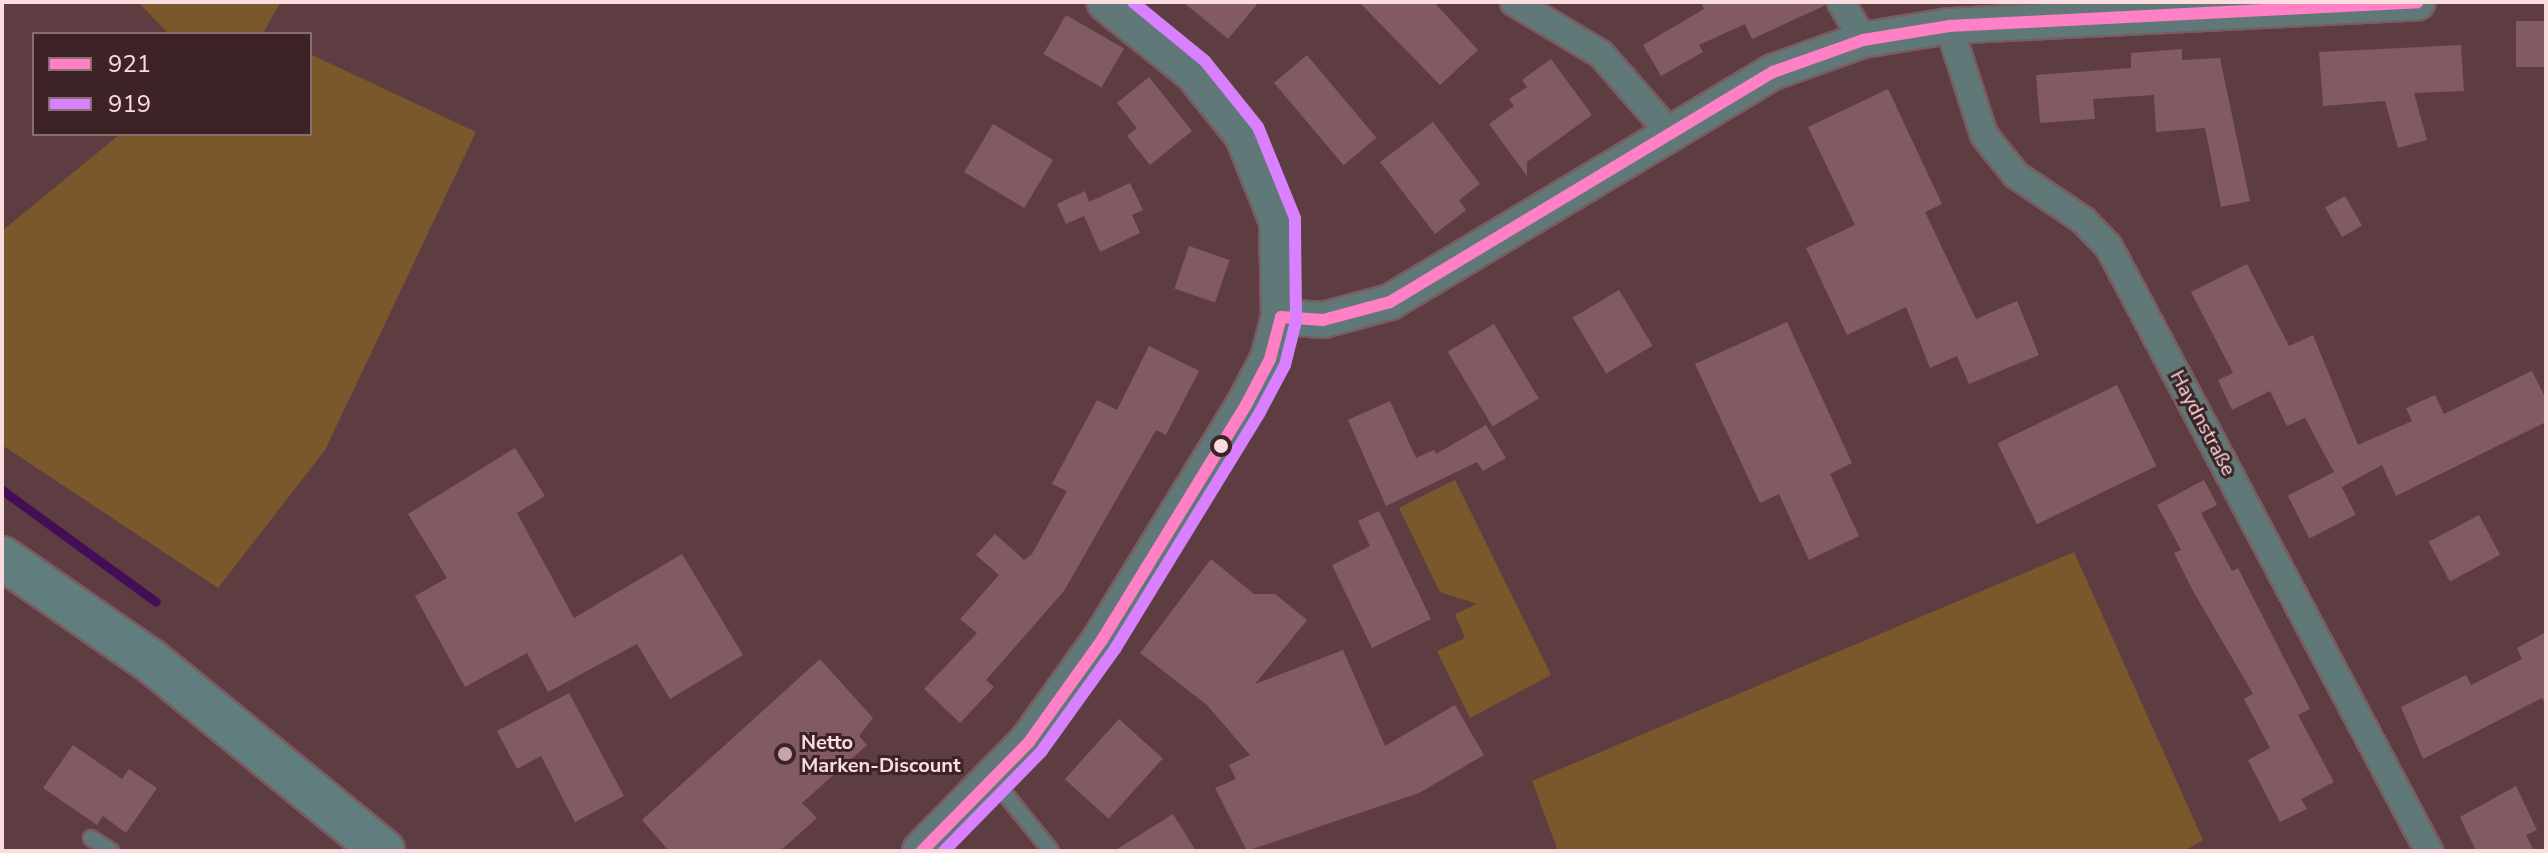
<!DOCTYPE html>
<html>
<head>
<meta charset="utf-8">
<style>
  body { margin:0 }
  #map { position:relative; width:2548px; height:853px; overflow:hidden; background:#5e3d42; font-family:"Nunito Sans",sans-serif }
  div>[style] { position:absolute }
  .green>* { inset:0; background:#7b572c }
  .stream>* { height:9px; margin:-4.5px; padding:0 4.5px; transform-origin:4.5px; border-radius:4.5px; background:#440e56 }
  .building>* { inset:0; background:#825a61; transform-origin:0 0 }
  .roads { filter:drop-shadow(2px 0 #785c60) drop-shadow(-2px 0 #785c60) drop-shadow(0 2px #785c60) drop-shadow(0 -2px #785c60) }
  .service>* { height:14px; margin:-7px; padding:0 7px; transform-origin:7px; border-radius:7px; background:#617879 }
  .minor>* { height:26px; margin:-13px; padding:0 13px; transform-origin:13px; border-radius:13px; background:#617879 }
  .tertiary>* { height:34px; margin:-17px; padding:0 17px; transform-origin:17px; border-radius:17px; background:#617879 }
  .secondary>* { height:38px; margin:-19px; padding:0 19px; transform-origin:19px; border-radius:19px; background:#607878 }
  .primary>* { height:42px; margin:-21px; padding:0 21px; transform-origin:21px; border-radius:21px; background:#617e7e }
  .bus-1>* { height:12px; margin:-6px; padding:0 6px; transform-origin:6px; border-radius:6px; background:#ff80c5 }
  .bus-2>* { height:12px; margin:-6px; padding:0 6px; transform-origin:6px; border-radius:6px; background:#d880ff }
  .dots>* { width:22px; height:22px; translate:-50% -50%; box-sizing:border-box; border:4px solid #3e2326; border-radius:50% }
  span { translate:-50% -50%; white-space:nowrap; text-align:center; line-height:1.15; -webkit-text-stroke:6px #3e2326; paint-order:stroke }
  .street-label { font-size:20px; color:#fbdddf }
  .poi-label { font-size:20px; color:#fbdddf; font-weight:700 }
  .left { translate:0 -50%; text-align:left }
  .frame { position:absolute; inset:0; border:4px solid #fbdddf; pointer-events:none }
  .legend { position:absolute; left:32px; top:32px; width:280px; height:104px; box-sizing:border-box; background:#3e2326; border:2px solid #8a6d70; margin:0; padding:10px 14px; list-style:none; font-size:24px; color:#fbdddf }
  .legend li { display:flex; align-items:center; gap:16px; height:40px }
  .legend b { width:40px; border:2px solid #8a6d70 }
</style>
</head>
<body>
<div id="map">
  <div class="green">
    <i style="clip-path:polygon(138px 2px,281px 2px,264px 31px,268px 34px,169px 34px)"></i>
    <i style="clip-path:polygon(310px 54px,476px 132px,325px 450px,218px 588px,2px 445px,2px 231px,120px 134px,310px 134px)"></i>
    <i style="clip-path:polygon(1455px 480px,1551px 675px,1470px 718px,1437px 651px,1465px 638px,1455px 614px,1477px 604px,1440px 592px,1399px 508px)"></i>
    <i style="clip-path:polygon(2074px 552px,2203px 840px,2184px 851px,1558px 851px,1532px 781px)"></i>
  </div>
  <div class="stream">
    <i style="left:2px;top:490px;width:190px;rotate:36deg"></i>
  </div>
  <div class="building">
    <i style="clip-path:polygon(1183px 2px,1259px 2px,1228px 39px)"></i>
    <i style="clip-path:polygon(1359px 2px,1434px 2px,1478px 50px,1440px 85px)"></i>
    <i style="clip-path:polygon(1701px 2px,1825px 2px,1826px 5px,1752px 39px,1745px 24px,1699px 45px,1703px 52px,1661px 76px,1643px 45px,1704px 9px)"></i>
    <i style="left:1066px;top:15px;width:67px;height:45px;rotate:30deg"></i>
    <i style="left:2546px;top:21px;width:46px;height:30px;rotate:90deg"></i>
    <i style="clip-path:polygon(2461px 45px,2464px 91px,2414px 93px,2427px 140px,2398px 148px,2385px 101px,2323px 106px,2319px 52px)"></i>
    <i style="clip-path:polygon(2182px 49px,2182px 60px,2220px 58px,2250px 201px,2221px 207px,2205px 128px,2156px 132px,2154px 95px,2093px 99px,2095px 119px,2040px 123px,2036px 75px,2131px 68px,2131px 53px)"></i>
    <i style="left:1307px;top:55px;width:108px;height:43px;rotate:50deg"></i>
    <i style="clip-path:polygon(1551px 59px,1592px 115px,1527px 162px,1527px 176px,1489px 124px,1514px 106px,1509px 99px,1527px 87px,1522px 80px)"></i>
    <i style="clip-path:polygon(1149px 77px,1192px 131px,1150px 165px,1127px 136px,1137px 128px,1117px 103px)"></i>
    <i style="clip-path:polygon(1888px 89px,1942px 204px,1925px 212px,1976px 319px,2017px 301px,2039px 355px,1969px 384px,1957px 356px,1930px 368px,1906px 307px,1847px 335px,1806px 248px,1855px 225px,1808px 127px)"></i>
    <i style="clip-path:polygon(1433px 122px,1480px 184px,1459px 200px,1466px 210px,1435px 234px,1380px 162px)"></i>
    <i style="left:993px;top:124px;width:70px;height:56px;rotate:31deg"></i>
    <i style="clip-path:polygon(1130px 183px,1143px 210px,1132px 215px,1140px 233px,1100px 252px,1084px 216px,1066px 224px,1057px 204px,1085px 191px,1089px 202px)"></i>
    <i style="left:2345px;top:196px;width:34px;height:23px;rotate:60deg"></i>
    <i style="left:1189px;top:246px;width:43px;height:45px;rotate:19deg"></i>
    <i style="clip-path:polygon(2247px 264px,2289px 346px,2313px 335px,2358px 445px,2412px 421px,2406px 408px,2435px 395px,2444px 414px,2532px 371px,2546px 399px,2546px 422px,2396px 496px,2382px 465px,2342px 487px,2305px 418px,2287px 426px,2270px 391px,2232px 410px,2218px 380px,2233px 373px,2191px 292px)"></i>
    <i style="left:1619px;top:290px;width:65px;height:54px;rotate:59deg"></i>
    <i style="clip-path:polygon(1787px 322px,1852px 463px,1830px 474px,1859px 536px,1809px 560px,1779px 494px,1760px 503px,1695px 364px)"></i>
    <i style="left:1494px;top:324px;width:87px;height:54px;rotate:59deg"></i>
    <i style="clip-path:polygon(1149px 346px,1199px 371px,1166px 435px,1156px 430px,1064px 591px,986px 680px,994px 687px,960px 723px,924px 689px,977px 633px,960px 619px,999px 575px,976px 555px,995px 534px,1024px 560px,1032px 554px,1067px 491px,1052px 484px,1097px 400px,1117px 410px)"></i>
    <i style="left:2117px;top:385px;width:90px;height:133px;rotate:64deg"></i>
    <i style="clip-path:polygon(1390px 401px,1416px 458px,1434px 450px,1436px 454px,1486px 425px,1506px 458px,1483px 471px,1477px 462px,1386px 506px,1348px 420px)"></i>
    <i style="clip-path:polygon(515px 448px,545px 496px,517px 513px,574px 618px,682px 554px,743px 655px,670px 699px,637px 644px,548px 692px,527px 653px,465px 687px,415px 596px,447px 578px,408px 514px)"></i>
    <i style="left:2334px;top:472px;width:48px;height:52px;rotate:63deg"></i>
    <i style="clip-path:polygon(2204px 480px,2217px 505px,2201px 513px,2232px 571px,2238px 568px,2310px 709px,2298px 715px,2334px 782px,2301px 799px,2307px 809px,2280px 822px,2248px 760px,2270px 748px,2244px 699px,2253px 694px,2193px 591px,2174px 553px,2181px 550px,2157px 505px)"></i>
    <i style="clip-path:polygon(1379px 511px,1431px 619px,1372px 648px,1332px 565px,1370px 546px,1358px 521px)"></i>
    <i style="left:2479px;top:515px;width:45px;height:57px;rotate:62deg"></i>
    <i style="clip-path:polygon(1211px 559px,1254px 594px,1275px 594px,1307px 620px,1255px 684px,1343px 650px,1385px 746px,1455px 705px,1484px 755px,1419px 793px,1247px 851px,1215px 788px,1236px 779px,1229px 765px,1250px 755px,1207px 705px,1140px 653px)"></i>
    <i style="clip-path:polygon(2546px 632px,2546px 705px,2542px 698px,2423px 759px,2401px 707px,2466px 675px,2471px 685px,2522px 659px,2517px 648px)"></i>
    <i style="clip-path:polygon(820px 659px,873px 718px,859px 736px,867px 745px,802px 803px,817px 818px,780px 851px,669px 851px,642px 820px)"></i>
    <i style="clip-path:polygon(569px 693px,624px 796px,575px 822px,541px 756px,517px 769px,497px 731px)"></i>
    <i style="left:1119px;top:719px;width:59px;height:81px;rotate:42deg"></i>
    <i style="clip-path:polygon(73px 745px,122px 779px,129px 769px,157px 788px,126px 833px,103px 816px,97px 825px,43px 788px)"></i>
    <i style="clip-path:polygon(2516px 786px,2537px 830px,2526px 835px,2534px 851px,2476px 851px,2460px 817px)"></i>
    <i style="clip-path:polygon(1173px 814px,1196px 851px,1114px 851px)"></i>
  </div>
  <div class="roads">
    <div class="service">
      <i style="left:993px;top:779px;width:92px;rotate:51.1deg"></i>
      <i style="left:91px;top:838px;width:24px;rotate:33deg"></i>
    </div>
    <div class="minor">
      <i style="left:1514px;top:2px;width:101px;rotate:30.9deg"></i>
      <i style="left:1601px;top:54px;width:105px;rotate:48.9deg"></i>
      <i style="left:1841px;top:2px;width:44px;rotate:59.9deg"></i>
      <i style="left:1949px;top:26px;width:114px;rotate:72.2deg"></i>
      <i style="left:1984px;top:135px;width:51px;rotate:51.3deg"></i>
      <i style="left:2016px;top:175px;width:81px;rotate:33.9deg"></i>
      <i style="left:2083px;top:220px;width:37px;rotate:46deg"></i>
      <i style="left:2109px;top:247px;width:684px;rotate:62.09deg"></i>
    </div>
    <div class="tertiary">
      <i style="left:1281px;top:317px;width:42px;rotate:4.1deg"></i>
      <i style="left:1323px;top:320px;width:69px;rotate:-15deg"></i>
      <i style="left:1390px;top:302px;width:447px;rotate:-31deg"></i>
      <i style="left:1773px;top:72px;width:96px;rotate:-19.6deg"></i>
      <i style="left:1863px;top:40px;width:87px;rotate:-9.2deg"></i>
      <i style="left:1949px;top:26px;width:469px;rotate:-2.9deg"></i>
    </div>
    <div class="secondary">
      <i style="left:922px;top:851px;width:153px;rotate:-45.5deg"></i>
      <i style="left:1029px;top:742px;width:125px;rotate:-54.4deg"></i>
      <i style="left:1102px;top:640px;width:276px;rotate:-58.5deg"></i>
      <i style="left:1246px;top:405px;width:52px;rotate:-62.4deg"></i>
      <i style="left:1270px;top:359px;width:43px;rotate:-75.3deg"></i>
      <i style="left:1281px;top:317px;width:96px;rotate:-91.2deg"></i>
      <i style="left:1279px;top:221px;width:94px;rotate:-111.9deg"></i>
      <i style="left:1244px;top:134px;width:80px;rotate:-128.9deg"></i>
      <i style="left:1194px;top:72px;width:112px;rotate:-141.2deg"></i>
    </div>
    <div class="primary">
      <i style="left:2px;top:558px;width:181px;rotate:34.7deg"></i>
      <i style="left:151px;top:661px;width:300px;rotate:39.3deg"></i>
    </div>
  </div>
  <div class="bus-1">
    <i style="left:1281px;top:317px;width:42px;rotate:4.1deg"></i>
    <i style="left:1323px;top:320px;width:69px;rotate:-15deg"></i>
    <i style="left:1390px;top:302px;width:447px;rotate:-31deg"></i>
    <i style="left:1773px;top:72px;width:96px;rotate:-19.6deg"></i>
    <i style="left:1863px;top:40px;width:87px;rotate:-9.2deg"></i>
    <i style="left:1949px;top:26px;width:469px;rotate:-2.9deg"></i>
    <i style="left:922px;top:851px;width:153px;rotate:-45.5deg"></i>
    <i style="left:1029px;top:742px;width:125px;rotate:-54.4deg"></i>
    <i style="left:1102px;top:640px;width:276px;rotate:-58.5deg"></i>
    <i style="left:1246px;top:405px;width:52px;rotate:-62.4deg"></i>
    <i style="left:1270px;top:359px;width:43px;rotate:-75.3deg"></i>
  </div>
  <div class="bus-2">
    <i style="left:944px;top:851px;width:139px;rotate:-45.6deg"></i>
    <i style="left:1041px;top:752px;width:127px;rotate:-54.3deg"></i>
    <i style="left:1115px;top:649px;width:278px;rotate:-58.5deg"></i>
    <i style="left:1260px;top:412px;width:53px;rotate:-62deg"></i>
    <i style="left:1285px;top:365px;width:45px;rotate:-76deg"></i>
    <i style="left:1296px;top:321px;width:103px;rotate:-90.6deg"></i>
    <i style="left:1295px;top:218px;width:98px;rotate:-112.1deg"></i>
    <i style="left:1258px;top:127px;width:85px;rotate:-128.8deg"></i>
    <i style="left:1205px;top:61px;width:93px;rotate:-140.7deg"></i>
  </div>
  <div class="dots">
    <i style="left:1221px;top:446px;background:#fbdddf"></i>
    <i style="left:785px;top:754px;background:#c4a5a8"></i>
  </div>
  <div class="street-label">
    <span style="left:2203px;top:423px;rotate:62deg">Haydnstraße</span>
  </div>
  <div class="poi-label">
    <span class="left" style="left:801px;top:754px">Netto<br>Marken-Discount</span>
  </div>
  <div class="frame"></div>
  <ul class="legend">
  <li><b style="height:10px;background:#ff80c5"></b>921</li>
  <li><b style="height:10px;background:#d880ff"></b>919</li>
  </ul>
</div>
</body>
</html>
